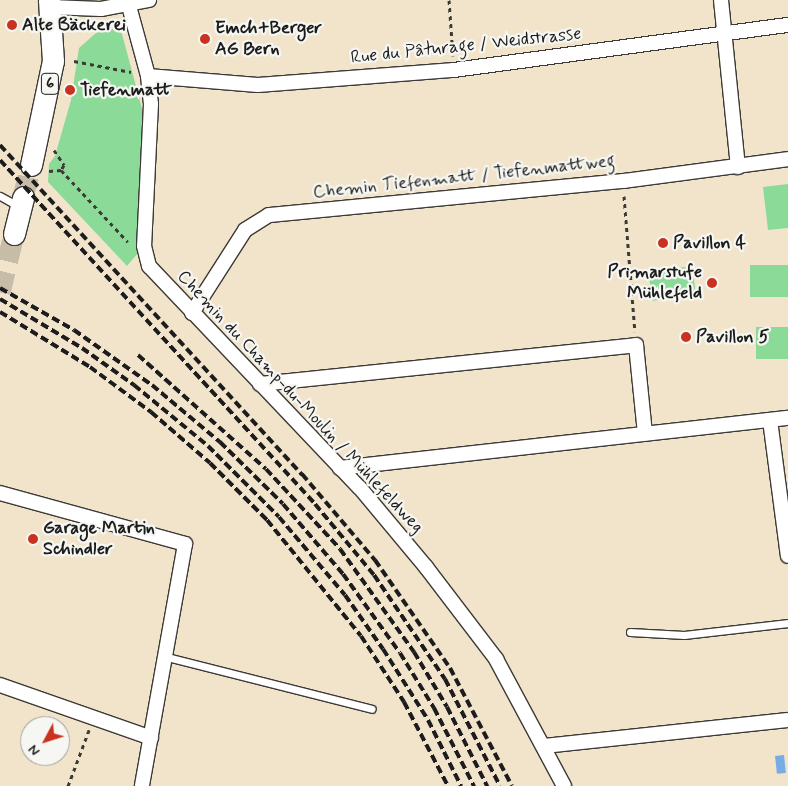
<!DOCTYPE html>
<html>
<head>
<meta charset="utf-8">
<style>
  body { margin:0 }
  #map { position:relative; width:788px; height:786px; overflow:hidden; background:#f1e4cb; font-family:Mynerve,sans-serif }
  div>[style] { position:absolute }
  .green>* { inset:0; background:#8cda98; transform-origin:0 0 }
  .water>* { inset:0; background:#79ace5; transform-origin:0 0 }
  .primary-tunnel>* { height:21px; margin-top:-10.5px; transform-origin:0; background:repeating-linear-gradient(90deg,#c6bca8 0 21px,transparent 0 32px) }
  .path>* { height:3px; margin-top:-1.5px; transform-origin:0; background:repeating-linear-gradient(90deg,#3c3a36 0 4px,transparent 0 8px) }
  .roads { filter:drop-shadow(1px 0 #3c3a36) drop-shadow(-1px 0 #3c3a36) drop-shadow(0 1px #3c3a36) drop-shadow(0 -1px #3c3a36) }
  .service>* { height:7px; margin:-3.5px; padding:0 3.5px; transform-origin:3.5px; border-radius:3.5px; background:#fff }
  .minor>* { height:14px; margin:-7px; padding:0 7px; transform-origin:7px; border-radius:7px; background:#fff }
  .primary>* { height:21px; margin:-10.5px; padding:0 10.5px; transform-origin:10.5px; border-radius:10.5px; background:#fff }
  .rail>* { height:4px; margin-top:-2px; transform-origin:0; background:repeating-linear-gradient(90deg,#1c1c1c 0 8px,transparent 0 12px) }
  .dots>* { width:14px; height:14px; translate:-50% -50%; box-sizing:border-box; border:2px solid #f6f6f2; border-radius:50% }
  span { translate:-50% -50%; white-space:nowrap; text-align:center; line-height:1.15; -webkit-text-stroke:4.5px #f6f6f2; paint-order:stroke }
  .shield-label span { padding:1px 4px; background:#f6f6f2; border:1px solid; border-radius:4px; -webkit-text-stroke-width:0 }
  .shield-label { font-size:16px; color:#1c1c1c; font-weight:700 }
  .poi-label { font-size:18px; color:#1c1c1c; font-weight:700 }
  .left { translate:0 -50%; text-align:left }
  .right { translate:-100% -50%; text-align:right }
  .street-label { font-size:18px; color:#1c1c1c }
  .north { position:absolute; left:20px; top:716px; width:50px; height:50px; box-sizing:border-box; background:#f6f6f2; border:1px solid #9f9f9c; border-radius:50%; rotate:230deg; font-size:14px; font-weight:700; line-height:20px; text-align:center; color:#1c1c1c }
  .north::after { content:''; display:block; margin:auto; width:18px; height:22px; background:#c8321e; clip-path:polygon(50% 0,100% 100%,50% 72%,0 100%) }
</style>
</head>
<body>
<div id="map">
  <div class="green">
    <i style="clip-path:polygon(116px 28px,122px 34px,144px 116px,138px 253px,127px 266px,48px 182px,49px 164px,55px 156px,71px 100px,79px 48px,96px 33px)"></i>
    <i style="clip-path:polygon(788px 184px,788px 228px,768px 230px,763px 187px)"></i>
    <i style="left:788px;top:265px;width:32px;height:38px;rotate:90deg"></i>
    <i style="left:692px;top:266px;width:29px;height:44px;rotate:82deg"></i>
    <i style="left:788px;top:327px;width:32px;height:32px;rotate:90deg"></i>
  </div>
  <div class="water">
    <i style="left:784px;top:755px;width:18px;height:9px;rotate:84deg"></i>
  </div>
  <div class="primary-tunnel">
    <i style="left:23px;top:197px;width:33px;rotate:-76deg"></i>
    <i style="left:0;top:292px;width:60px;rotate:-76.4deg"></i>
  </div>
  <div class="path">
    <i style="left:449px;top:0;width:56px;rotate:85.9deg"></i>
    <i style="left:74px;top:61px;width:58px;rotate:10.9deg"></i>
    <i style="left:54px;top:150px;width:18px;rotate:56deg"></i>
    <i style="left:64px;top:165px;width:6px;rotate:121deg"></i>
    <i style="left:49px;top:171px;width:12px;rotate:-5deg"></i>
    <i style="left:61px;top:170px;width:98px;rotate:47.1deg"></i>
    <i style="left:624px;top:196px;width:136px;rotate:85.4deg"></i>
    <i style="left:68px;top:786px;width:60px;rotate:-69.4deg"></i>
  </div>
  <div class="roads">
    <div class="service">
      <i style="left:0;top:196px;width:21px;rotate:29deg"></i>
      <i style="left:630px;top:632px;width:54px;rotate:3.2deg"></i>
      <i style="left:684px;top:635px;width:105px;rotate:-6.6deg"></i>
      <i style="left:167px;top:657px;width:211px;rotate:14.2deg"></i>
    </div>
    <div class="minor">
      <i style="left:721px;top:0;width:168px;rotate:84.2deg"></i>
      <i style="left:129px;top:6px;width:73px;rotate:74.8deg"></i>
      <i style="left:148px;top:76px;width:28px;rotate:84deg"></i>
      <i style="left:151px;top:104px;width:142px;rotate:92.8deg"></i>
      <i style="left:144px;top:246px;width:21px;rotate:76deg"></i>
      <i style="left:149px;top:266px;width:306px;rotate:46.5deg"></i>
      <i style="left:360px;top:488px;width:103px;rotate:50.1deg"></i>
      <i style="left:426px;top:567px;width:116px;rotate:52.7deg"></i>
      <i style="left:496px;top:659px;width:144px;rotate:61.8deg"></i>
      <i style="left:50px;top:7px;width:51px;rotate:2.2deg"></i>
      <i style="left:101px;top:9px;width:49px;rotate:-10.6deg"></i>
      <i style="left:148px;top:76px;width:110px;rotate:4.7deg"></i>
      <i style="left:258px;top:85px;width:197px;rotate:-4.4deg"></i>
      <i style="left:454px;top:70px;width:337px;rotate:-7.7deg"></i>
      <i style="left:192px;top:313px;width:98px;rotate:-57.4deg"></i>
      <i style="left:245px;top:230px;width:28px;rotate:-32deg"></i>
      <i style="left:269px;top:215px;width:357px;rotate:-5.5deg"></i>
      <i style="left:624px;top:181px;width:165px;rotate:-7.6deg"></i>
      <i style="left:260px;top:384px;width:378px;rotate:-5.9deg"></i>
      <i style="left:636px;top:345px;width:89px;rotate:84.2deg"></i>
      <i style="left:770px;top:420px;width:137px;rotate:82.5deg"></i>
      <i style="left:340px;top:468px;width:451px;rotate:-6.4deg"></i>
      <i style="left:0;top:493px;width:192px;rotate:15.4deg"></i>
      <i style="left:185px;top:544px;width:246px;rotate:100.1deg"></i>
      <i style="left:0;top:685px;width:160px;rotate:19.3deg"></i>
      <i style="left:544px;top:746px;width:245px;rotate:-6.1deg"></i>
    </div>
    <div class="primary">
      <i style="left:31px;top:165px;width:106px;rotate:-78.1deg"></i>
      <i style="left:53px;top:61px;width:61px;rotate:-93.8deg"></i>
      <i style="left:14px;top:234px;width:38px;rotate:-76deg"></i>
    </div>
  </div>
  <div class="rail">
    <i style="left:0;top:145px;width:447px;rotate:47.5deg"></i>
    <i style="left:302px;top:474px;width:113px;rotate:49.7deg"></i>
    <i style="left:375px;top:560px;width:131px;rotate:55.2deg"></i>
    <i style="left:450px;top:668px;width:133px;rotate:62.3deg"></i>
    <i style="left:0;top:160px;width:466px;rotate:47.5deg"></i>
    <i style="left:315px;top:504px;width:92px;rotate:50.3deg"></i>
    <i style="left:374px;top:575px;width:126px;rotate:55.7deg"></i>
    <i style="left:445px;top:679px;width:120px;rotate:62.8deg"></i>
    <i style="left:0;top:288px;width:85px;rotate:29.6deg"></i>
    <i style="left:74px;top:330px;width:95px;rotate:35.2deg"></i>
    <i style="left:152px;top:385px;width:89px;rotate:40deg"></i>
    <i style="left:220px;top:442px;width:88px;rotate:44.5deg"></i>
    <i style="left:283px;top:504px;width:92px;rotate:49.4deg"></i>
    <i style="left:343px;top:574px;width:97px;rotate:54.2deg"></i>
    <i style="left:400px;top:653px;width:65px;rotate:58.3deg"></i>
    <i style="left:434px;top:708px;width:88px;rotate:62.9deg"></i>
    <i style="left:0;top:299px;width:96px;rotate:30.9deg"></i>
    <i style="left:82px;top:348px;width:64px;rotate:35.4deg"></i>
    <i style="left:134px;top:385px;width:96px;rotate:39.5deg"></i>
    <i style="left:208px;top:446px;width:100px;rotate:45deg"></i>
    <i style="left:279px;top:517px;width:102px;rotate:49.8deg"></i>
    <i style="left:345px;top:595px;width:66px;rotate:54.9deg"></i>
    <i style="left:383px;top:649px;width:84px;rotate:57.6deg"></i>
    <i style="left:428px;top:720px;width:74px;rotate:63.4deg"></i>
    <i style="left:0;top:312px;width:105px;rotate:31.4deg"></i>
    <i style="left:90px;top:367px;width:76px;rotate:36.4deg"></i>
    <i style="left:151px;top:412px;width:78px;rotate:40.8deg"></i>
    <i style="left:210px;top:463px;width:81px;rotate:45deg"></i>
    <i style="left:267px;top:520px;width:149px;rotate:51deg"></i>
    <i style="left:361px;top:636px;width:79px;rotate:56.9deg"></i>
    <i style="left:404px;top:702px;width:95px;rotate:62.4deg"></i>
    <i style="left:138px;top:355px;width:171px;rotate:41.7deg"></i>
    <i style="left:266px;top:469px;width:109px;rotate:47.2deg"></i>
    <i style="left:340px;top:549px;width:127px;rotate:54.3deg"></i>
    <i style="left:414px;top:652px;width:64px;rotate:59deg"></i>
    <i style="left:447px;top:707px;width:89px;rotate:63.1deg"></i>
  </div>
  <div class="dots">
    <i style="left:12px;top:25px;background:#c8321e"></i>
    <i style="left:205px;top:39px;background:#c8321e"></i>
    <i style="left:70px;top:90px;background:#c8321e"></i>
    <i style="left:663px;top:243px;background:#c8321e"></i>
    <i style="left:712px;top:283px;background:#c8321e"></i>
    <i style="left:686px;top:337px;background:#c8321e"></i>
    <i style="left:33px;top:539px;background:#c8321e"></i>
  </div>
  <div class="shield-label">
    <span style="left:50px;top:84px">6</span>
  </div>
  <div class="poi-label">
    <span class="left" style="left:22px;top:25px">Alte Bäckerei</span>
    <span class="left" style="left:215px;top:39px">Emch+Berger<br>AG Bern</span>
    <span class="left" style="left:80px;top:90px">Tiefenmatt</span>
    <span class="left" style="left:673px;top:243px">Pavillon 4</span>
    <span class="right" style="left:702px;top:283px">Primarstufe<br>Mühlefeld</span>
    <span class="left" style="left:696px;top:337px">Pavillon 5</span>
    <span class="left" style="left:43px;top:539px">Garage Martin<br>Schindler</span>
  </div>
  <div class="street-label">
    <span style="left:466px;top:46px;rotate:-6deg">Rue du Pâturage / Weidstrasse</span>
    <span style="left:464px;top:177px;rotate:-6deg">Chemin Tiefenmatt / Tiefenmattweg</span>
    <span style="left:300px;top:402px;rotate:47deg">Chemin du Champ-du-Moulin / Mühlefeldweg</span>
  </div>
  <div class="north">N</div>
</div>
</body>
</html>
